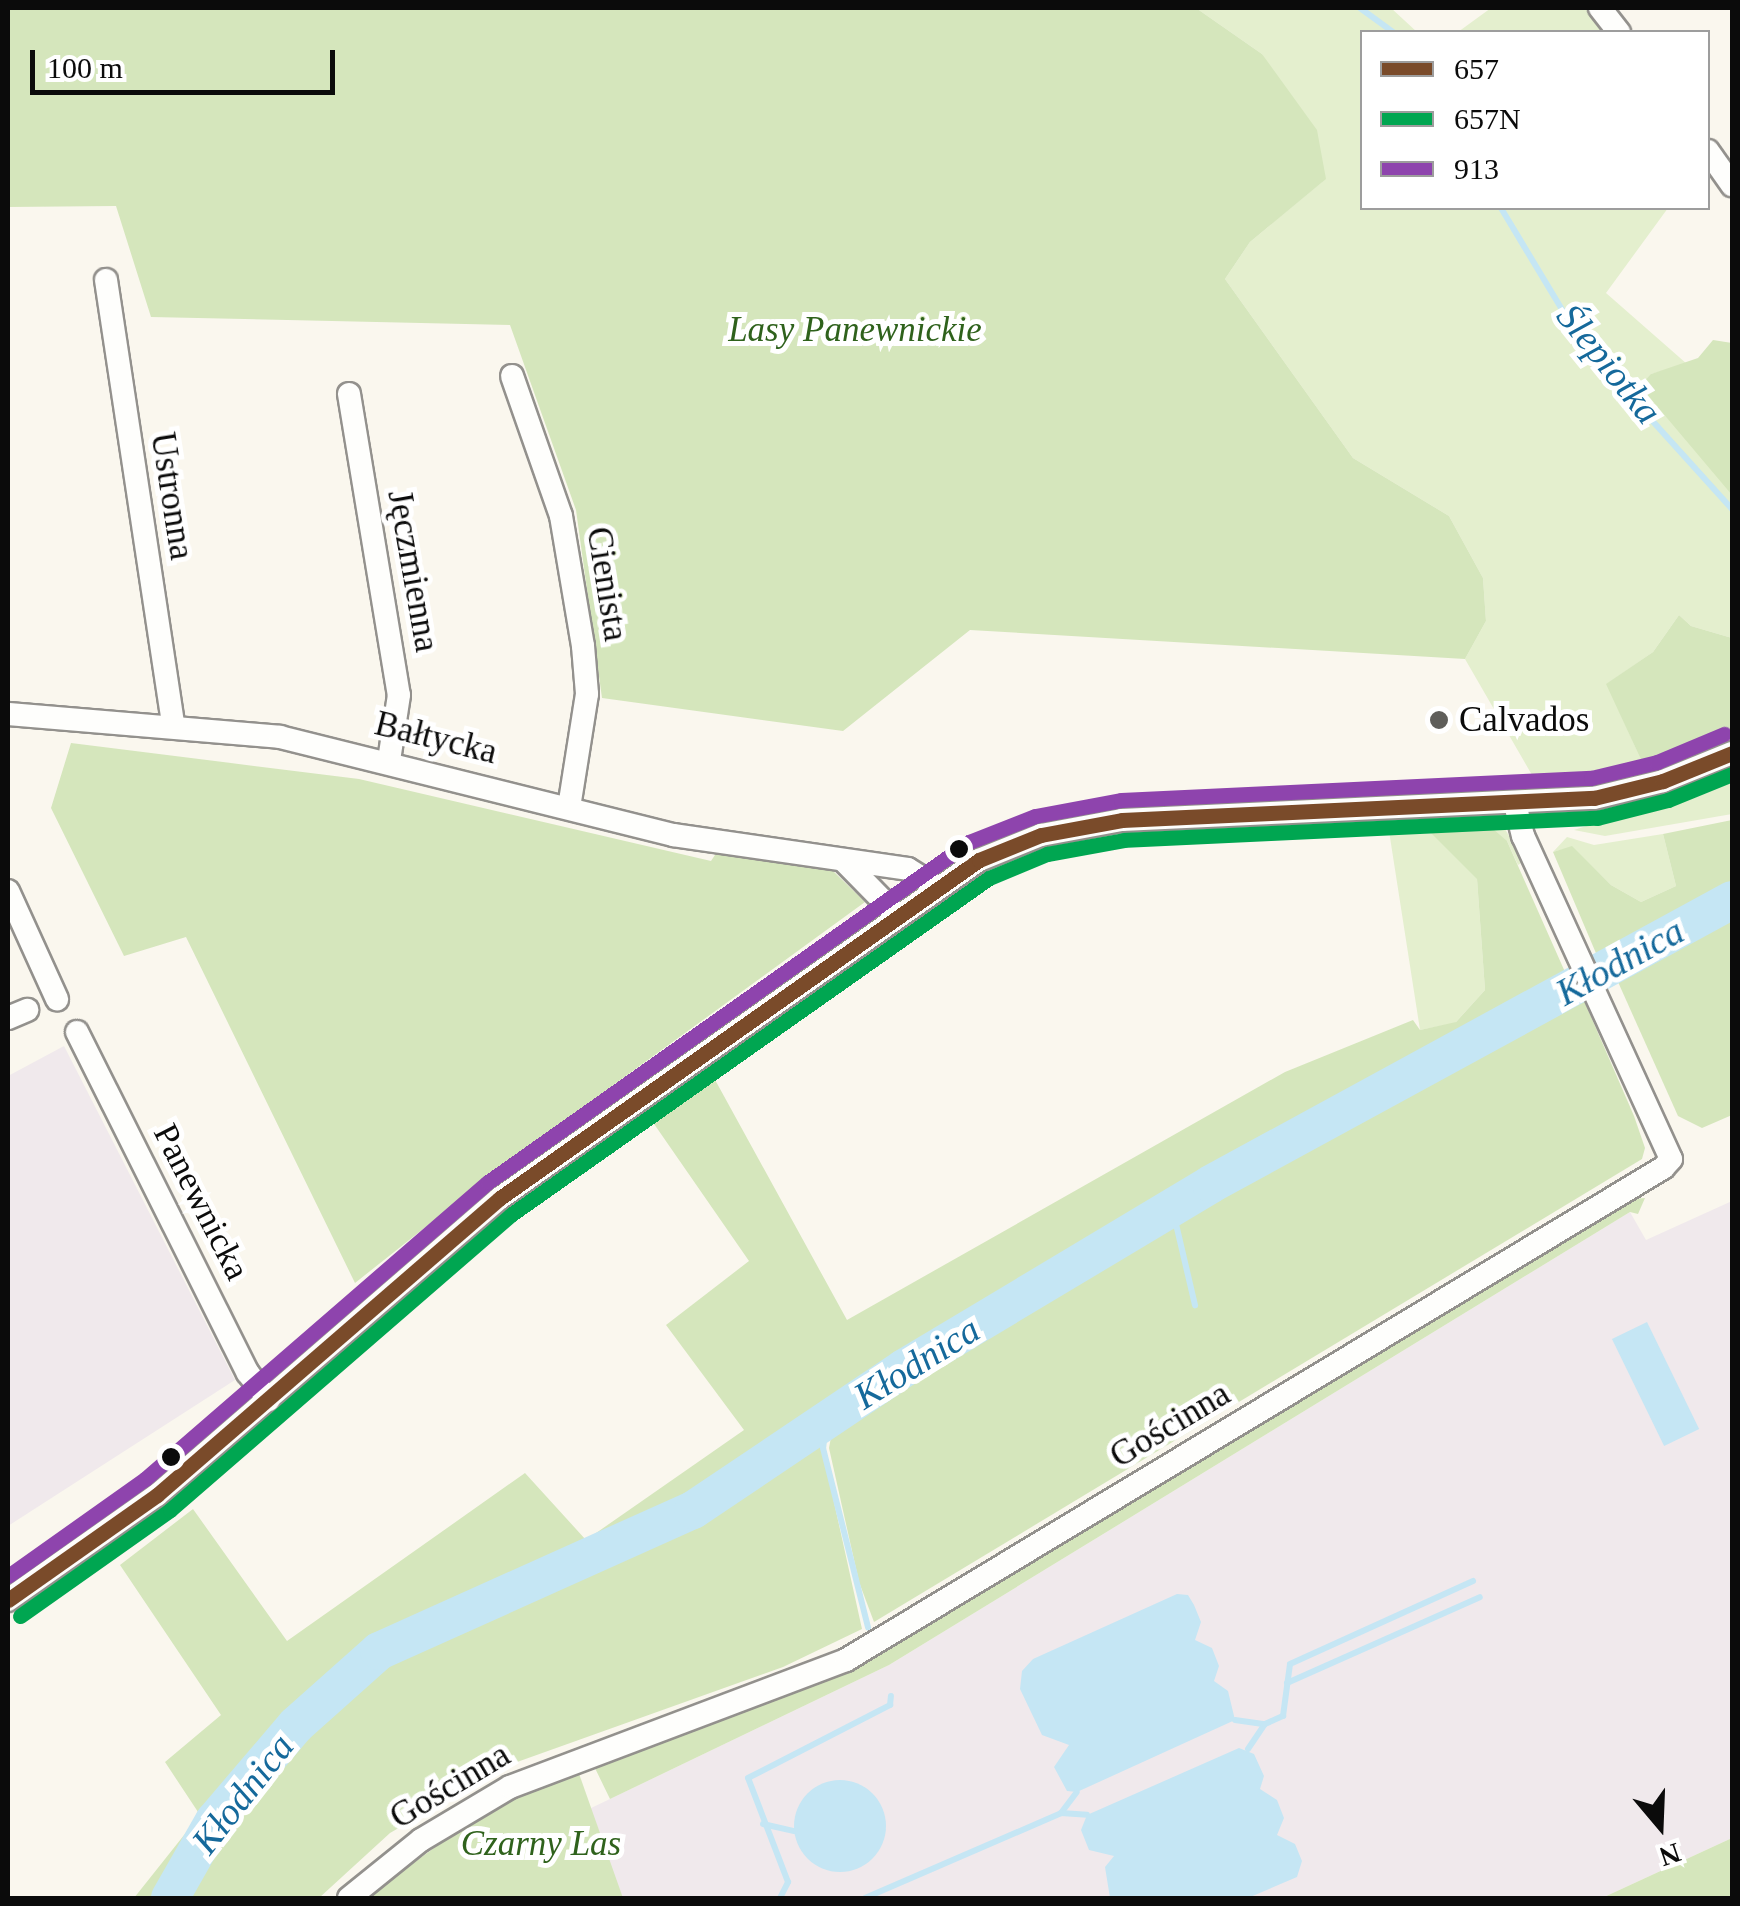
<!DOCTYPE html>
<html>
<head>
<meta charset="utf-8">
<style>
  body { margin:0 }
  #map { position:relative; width:1740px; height:1906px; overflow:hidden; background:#faf7ee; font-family:"Times New Roman",serif }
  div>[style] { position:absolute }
  .industrial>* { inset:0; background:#f0e9ec }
  .green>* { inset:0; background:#e4efce }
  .forest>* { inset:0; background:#d5e6bc }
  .water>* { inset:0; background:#c5e6f4; transform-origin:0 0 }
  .round { border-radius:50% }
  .stream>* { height:6px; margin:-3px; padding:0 3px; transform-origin:3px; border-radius:3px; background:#c5e6f4 }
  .river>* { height:38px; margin:-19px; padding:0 19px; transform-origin:19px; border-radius:19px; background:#c5e6f4 }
  .roads { filter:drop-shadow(2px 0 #93918d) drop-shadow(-2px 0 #93918d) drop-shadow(0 2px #93918d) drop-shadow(0 -2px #93918d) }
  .minor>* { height:22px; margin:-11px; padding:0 11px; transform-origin:11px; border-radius:11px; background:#fefefc }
  .bus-1>* { height:15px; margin:-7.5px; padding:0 7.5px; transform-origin:7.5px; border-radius:7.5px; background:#7a4b2a }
  .bus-2>* { height:15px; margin:-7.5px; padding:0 7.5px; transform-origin:7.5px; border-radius:7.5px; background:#00a651 }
  .bus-3>* { height:15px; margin:-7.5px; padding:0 7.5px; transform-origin:7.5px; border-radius:7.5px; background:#8e44ad }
  .dots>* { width:28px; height:28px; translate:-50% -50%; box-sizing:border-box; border:5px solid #fff; border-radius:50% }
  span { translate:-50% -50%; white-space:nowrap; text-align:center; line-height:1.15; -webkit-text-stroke:10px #fff; paint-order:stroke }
  .park-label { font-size:35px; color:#2f621c; font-style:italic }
  .street-label { font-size:35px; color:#0b0b0b }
  .poi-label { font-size:35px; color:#0b0b0b }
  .left { translate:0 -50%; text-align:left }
  .water-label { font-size:38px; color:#15699b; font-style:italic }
  .frame { position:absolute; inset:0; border:10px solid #0b0b0b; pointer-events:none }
  .legend { position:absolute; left:1360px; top:30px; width:350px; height:180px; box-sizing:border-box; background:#fff; border:2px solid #9d9d9d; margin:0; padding:12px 18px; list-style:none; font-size:30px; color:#0b0b0b }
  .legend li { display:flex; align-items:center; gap:20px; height:50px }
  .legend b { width:50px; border:2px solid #9d9d9d }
  .north { position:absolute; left:1610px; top:1776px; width:100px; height:100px; -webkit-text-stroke:8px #fff; paint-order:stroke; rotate:161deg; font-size:28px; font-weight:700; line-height:40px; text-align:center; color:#0b0b0b }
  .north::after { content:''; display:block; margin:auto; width:35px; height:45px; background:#0b0b0b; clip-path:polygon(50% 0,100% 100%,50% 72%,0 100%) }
  .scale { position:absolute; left:30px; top:50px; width:305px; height:45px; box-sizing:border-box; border:5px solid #0b0b0b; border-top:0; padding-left:12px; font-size:30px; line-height:35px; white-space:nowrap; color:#0b0b0b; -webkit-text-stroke:8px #fff; paint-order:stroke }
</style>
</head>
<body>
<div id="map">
  <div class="industrial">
    <i style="clip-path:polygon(64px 1046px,235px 1380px,8px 1526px,8px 1076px)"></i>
    <i style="clip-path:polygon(1732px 1201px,1732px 1838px,1602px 1898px,623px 1898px,587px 1810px,889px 1665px,1630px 1212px,1646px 1240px)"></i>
  </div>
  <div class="green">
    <i style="clip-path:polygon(1196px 8px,1391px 8px,1417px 32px,1362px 32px,1362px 208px,1668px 208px,1606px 293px,1687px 364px,1651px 374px,1732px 495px,1732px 638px,1691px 626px,1679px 615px,1653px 652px,1607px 684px,1643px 764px,1575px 779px,1564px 773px,1532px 775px,1465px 659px,1486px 621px,1483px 578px,1449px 516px,1353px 458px,1225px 279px,1250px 242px,1322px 182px,1262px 54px)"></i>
    <i style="clip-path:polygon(1491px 8px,1586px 8px,1604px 32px,1458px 32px)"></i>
    <i style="clip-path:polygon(1732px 735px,1732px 741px,1695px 757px,1610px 784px,1566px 790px,1561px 779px,1575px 785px,1609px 779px)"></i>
    <i style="clip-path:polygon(1732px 765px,1646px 802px,1568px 815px,1643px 798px)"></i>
    <i style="clip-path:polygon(1732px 778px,1732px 814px,1605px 836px,1574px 830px)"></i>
    <i style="clip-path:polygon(1424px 817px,1499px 819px,1524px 861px,1518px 865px,1507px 841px,1477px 879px,1485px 990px,1455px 1023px,1420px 1030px,1389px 831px,1424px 826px)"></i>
    <i style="clip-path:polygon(1663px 834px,1676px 886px,1641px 902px,1611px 885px,1572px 847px,1553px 852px,1567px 837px,1594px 845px)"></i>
    <i style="clip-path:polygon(803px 971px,524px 1168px,398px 1272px,497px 1186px)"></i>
  </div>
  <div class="forest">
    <i style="clip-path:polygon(8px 8px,1196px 8px,1262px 54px,1317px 130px,1326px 179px,1250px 242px,1225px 279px,1353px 458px,1449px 516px,1483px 578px,1486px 621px,1465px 659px,970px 630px,843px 731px,602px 698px,576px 510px,510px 325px,151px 317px,116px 206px,8px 207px)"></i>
    <i style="clip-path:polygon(1713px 340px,1732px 343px,1732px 495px,1640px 386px,1651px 374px,1698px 358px)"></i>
    <i style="clip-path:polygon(1679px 615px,1691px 626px,1732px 638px,1732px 728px,1643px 764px,1606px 684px,1653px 652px)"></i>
    <i style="clip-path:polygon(71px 743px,359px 779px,711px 861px,717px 852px,831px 869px,865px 902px,505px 1164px,355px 1283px,186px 937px,124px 956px,51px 808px)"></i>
    <i style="clip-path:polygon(1732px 820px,1732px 890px,1601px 965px,1553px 852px,1572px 846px,1611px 885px,1641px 902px,1676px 886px,1663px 834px)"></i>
    <i style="clip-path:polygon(1485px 822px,1507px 841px,1569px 981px,1195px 1182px,689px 1501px,578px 1557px,373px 1640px,274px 1730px,200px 1829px,161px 1898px,134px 1898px,200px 1815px,165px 1762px,221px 1715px,120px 1565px,193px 1509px,287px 1641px,525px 1473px,586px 1540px,744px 1430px,666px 1325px,749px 1261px,643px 1108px,708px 1067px,847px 1320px,1285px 1072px,1413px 1020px,1420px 1030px,1456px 1022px,1485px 990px,1477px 879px,1424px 826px)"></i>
    <i style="clip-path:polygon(1732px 908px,1732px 1115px,1702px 1128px,1678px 1116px,1614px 973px)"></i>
    <i style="clip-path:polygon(1582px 996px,1634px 1116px,1645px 1148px,1642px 1159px,874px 1622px,859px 1582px,829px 1448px,834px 1421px,1218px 1188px)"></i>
    <i style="clip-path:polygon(1645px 1198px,1638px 1214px,1630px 1212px,889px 1665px,610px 1799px,593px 1764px,852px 1670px,1633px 1199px)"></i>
    <i style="clip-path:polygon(819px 1434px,862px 1629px,783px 1667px,506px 1766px,390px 1833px,319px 1898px,177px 1898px,218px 1823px,301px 1730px,381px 1661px,694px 1517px)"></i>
    <i style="clip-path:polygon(577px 1768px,623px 1898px,366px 1898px,491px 1806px)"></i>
    <i style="clip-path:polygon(1732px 1838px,1732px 1898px,1602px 1898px)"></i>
  </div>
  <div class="water">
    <i style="left:1647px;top:1322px;width:119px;height:39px;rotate:64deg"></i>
    <i style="clip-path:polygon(1177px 1594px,1188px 1595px,1194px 1605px,1201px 1622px,1195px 1640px,1212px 1648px,1219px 1666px,1214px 1681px,1228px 1691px,1235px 1720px,1077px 1792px,1067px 1791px,1054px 1767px,1069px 1745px,1042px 1735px,1020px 1689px,1022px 1671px,1033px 1659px)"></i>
    <i style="clip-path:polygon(1239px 1748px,1254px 1754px,1264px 1776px,1260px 1789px,1277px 1800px,1284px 1818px,1277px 1835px,1295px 1844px,1302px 1861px,1297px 1877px,1248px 1898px,1110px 1898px,1105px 1867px,1114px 1856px,1089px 1850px,1081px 1830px,1087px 1815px)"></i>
    <i class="round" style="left:794px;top:1780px;width:92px;height:92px"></i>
  </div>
  <div class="stream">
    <i style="left:1360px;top:8px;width:41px;rotate:36deg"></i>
    <i style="left:1501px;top:208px;width:157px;rotate:59deg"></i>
    <i style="left:1582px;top:343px;width:224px;rotate:47.9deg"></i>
    <i style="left:1172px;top:1207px;width:101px;rotate:76.8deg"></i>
    <i style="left:826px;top:1421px;width:27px;rotate:96deg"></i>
    <i style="left:823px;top:1448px;width:185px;rotate:75.9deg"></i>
    <i style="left:1287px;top:1683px;width:211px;rotate:-24deg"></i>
    <i style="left:1235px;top:1720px;width:30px;rotate:8deg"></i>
    <i style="left:1248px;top:1749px;width:30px;rotate:-56deg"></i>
    <i style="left:1265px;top:1724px;width:20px;rotate:-24deg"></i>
    <i style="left:1283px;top:1716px;width:52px;rotate:-82.3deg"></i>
    <i style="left:1290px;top:1664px;width:201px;rotate:-24.4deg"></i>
    <i style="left:1061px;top:1813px;width:26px;rotate:-53deg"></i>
    <i style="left:763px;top:1824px;width:32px;rotate:13deg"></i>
    <i style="left:780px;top:1898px;width:18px;rotate:-63deg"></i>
    <i style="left:788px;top:1882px;width:111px;rotate:-111deg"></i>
    <i style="left:748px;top:1778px;width:160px;rotate:-27.2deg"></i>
    <i style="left:890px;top:1705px;width:9px;rotate:-84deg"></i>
    <i style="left:865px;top:1898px;width:214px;rotate:-23.4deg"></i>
    <i style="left:1061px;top:1813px;width:26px;rotate:4deg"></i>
  </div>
  <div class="river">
    <i style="left:170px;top:1898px;width:89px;rotate:-60.3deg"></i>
    <i style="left:214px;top:1821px;width:126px;rotate:-49.5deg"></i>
    <i style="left:296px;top:1725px;width:111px;rotate:-41.7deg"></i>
    <i style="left:379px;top:1651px;width:344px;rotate:-24.2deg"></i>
    <i style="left:693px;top:1510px;width:254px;rotate:-33.9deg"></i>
    <i style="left:904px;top:1368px;width:358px;rotate:-30.9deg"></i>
    <i style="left:1211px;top:1184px;width:593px;rotate:-28.6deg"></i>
  </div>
  <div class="roads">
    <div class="minor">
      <i style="left:1600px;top:8px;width:31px;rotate:52deg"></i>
      <i style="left:1708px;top:151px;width:42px;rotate:54.8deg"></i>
      <i style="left:106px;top:280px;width:448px;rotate:81.4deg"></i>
      <i style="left:512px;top:376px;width:148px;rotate:70.7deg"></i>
      <i style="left:561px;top:516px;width:132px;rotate:80.4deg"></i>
      <i style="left:583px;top:646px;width:48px;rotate:85.2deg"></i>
      <i style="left:587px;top:694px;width:115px;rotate:99deg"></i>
      <i style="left:349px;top:394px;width:305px;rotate:80.6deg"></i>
      <i style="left:399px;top:695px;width:66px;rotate:98.7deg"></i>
      <i style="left:8px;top:714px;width:273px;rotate:4.8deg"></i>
      <i style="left:280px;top:737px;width:405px;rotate:14deg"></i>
      <i style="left:673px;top:835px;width:237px;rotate:8.2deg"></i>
      <i style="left:908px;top:869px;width:34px;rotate:32deg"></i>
      <i style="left:843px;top:860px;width:77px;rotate:45.5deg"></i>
      <i style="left:8px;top:891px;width:119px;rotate:65.6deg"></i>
      <i style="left:8px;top:1018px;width:21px;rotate:-23deg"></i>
      <i style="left:77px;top:1032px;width:381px;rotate:63.4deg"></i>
      <i style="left:248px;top:1373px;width:34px;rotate:53deg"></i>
      <i style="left:8px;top:1600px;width:182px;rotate:-35.2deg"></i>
      <i style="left:157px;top:1495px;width:454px;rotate:-40.9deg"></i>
      <i style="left:500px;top:1198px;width:586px;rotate:-35.21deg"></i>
      <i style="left:979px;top:860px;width:67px;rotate:-22deg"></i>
      <i style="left:1041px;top:835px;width:82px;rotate:-10.5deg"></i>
      <i style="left:1122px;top:820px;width:473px;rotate:-2.7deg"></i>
      <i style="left:1594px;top:798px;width:71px;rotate:-13.8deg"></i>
      <i style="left:1663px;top:781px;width:74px;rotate:-22.1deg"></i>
      <i style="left:349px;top:1898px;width:92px;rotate:-38.9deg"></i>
      <i style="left:421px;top:1840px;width:104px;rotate:-30.8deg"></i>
      <i style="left:510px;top:1787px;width:359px;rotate:-20.7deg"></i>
      <i style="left:846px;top:1660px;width:954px;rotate:-31.06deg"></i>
      <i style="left:1663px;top:1168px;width:12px;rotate:-48deg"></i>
      <i style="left:1671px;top:1159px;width:355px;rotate:-114.6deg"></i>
      <i style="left:1523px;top:836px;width:34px;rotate:-104deg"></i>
    </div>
  </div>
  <div class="bus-1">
    <i style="left:8px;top:1600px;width:182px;rotate:-35.2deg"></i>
    <i style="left:157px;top:1495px;width:454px;rotate:-40.9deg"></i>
    <i style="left:500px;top:1198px;width:586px;rotate:-35.21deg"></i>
    <i style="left:979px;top:860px;width:67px;rotate:-22deg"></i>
    <i style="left:1041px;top:835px;width:82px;rotate:-10.5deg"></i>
    <i style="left:1122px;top:820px;width:473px;rotate:-2.7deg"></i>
    <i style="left:1594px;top:798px;width:71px;rotate:-13.8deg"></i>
    <i style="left:1663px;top:781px;width:74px;rotate:-22.1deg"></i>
  </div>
  <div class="bus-2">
    <i style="left:20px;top:1616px;width:184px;rotate:-35.2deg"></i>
    <i style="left:170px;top:1510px;width:452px;rotate:-40.9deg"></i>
    <i style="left:512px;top:1214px;width:583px;rotate:-35.16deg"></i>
    <i style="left:989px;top:878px;width:63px;rotate:-22.5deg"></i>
    <i style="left:1047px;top:854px;width:78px;rotate:-10.3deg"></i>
    <i style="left:1124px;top:840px;width:474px;rotate:-2.7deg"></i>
    <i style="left:1597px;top:818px;width:73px;rotate:-14.2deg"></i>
    <i style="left:1668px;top:800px;width:69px;rotate:-22.1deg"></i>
  </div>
  <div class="bus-3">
    <i style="left:8px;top:1576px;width:168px;rotate:-35.3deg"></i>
    <i style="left:145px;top:1479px;width:454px;rotate:-40.9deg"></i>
    <i style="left:488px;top:1182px;width:589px;rotate:-35.25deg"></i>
    <i style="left:969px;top:842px;width:71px;rotate:-21.5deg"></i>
    <i style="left:1035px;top:816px;width:87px;rotate:-10.5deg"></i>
    <i style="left:1121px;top:800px;width:471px;rotate:-2.7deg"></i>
    <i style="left:1591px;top:778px;width:68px;rotate:-13.6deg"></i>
    <i style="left:1657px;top:762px;width:73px;rotate:-22.7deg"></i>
  </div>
  <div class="dots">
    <i style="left:1439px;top:720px;background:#5f5e5a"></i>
    <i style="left:959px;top:849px;background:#0b0b0b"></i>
    <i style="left:171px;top:1457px;background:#0b0b0b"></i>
  </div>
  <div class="park-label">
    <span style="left:855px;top:330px">Lasy Panewnickie</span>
    <span style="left:541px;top:1844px">Czarny Las</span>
  </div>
  <div class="street-label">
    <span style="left:172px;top:496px;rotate:81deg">Ustronna</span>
    <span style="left:413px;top:571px;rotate:80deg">Jęczmienna</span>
    <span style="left:607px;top:584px;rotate:81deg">Cienista</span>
    <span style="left:436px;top:738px;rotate:14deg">Bałtycka</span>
    <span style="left:201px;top:1202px;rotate:63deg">Panewnicka</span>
    <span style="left:1170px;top:1425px;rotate:-31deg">Gościnna</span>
    <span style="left:450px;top:1786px;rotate:-31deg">Gościnna</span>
  </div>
  <div class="poi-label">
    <span class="left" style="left:1459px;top:720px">Calvados</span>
  </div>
  <div class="water-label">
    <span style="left:1609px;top:364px;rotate:51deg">Ślepiotka</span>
    <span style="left:1620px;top:962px;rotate:-29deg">Kłodnica</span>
    <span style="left:917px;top:1363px;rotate:-32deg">Kłodnica</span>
    <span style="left:243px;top:1794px;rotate:-52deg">Kłodnica</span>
  </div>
  <div class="frame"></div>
  <ul class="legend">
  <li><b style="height:12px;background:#7a4b2a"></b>657</li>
  <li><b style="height:12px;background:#00a651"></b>657N</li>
  <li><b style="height:12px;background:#8e44ad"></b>913</li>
  </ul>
  <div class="north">N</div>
  <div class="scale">100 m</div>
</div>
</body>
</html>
